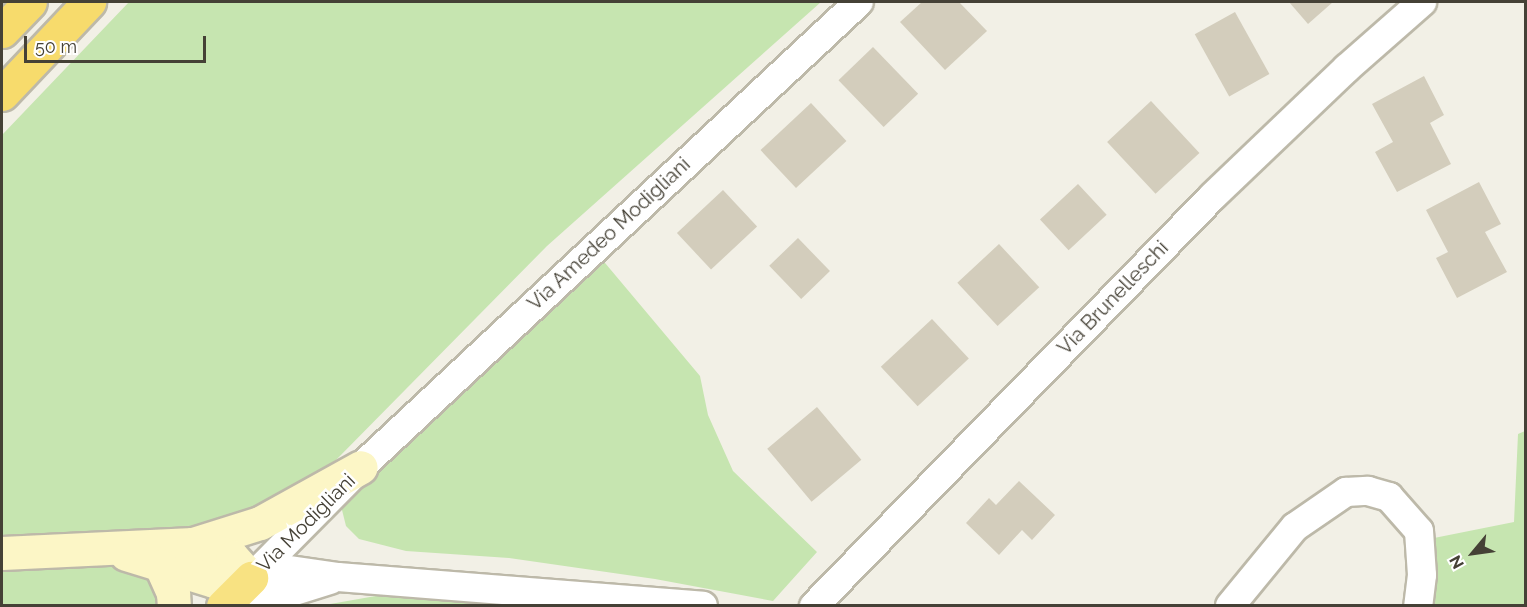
<!DOCTYPE html>
<html>
<head>
<meta charset="utf-8">
<style>
  body { margin:0 }
  #map { position:relative; width:1527px; height:607px; overflow:hidden; background:#f2f0e6; font-family:Raleway,sans-serif }
  div>[style] { position:absolute }
  .green>* { inset:0; background:#c6e5b0 }
  .building>* { inset:0; background:#d3cdbc; transform-origin:0 0 }
  .roads { filter:drop-shadow(2px 0 #bdb9a9) drop-shadow(-2px 0 #bdb9a9) drop-shadow(0 2px #bdb9a9) drop-shadow(0 -2px #bdb9a9) }
  .minor>* { height:28px; margin:-14px; padding:0 14px; transform-origin:14px; border-radius:14px; background:#fff }
  .secondary>* { height:33px; margin:-16.5px; padding:0 16.5px; transform-origin:16.5px; border-radius:16.5px; background:#fcf6c6 }
  .trunk>* { height:33px; margin:-16.5px; padding:0 16.5px; transform-origin:16.5px; border-radius:16.5px; background:#f8e282 }
  .motorway>* { height:33px; margin:-16.5px; padding:0 16.5px; transform-origin:16.5px; border-radius:16.5px; background:#f7db6c }
  span { translate:-50% -50%; white-space:nowrap; text-align:center; line-height:1.15; -webkit-text-stroke:5px #fff; paint-order:stroke }
  .street-label { font-size:20px; color:#454136 }
  .frame { position:absolute; inset:0; border:3px solid #454136; pointer-events:none }
  .north { position:absolute; left:1443px; top:523px; width:60px; height:60px; -webkit-text-stroke:4px #fff; paint-order:stroke; rotate:241deg; font-size:16px; font-weight:700; line-height:24px; text-align:center; color:#454136 }
  .north::after { content:''; display:block; margin:auto; width:21px; height:27px; background:#454136; clip-path:polygon(50% 0,100% 100%,50% 72%,0 100%) }
  .scale { position:absolute; left:24px; top:36px; width:182px; height:27px; box-sizing:border-box; border:3px solid #454136; border-top:0; padding-left:8px; font-size:18px; line-height:21px; white-space:nowrap; color:#454136; -webkit-text-stroke:4px #fff; paint-order:stroke }
</style>
</head>
<body>
<div id="map">
  <div class="green">
    <i style="clip-path:polygon(129px 2px,821px 2px,547px 246px,336px 460px,275px 506px,211px 528px,2px 544px,2px 135px)"></i>
    <i style="clip-path:polygon(600px 257px,700px 376px,708px 415px,733px 471px,817px 552px,773px 601px,655px 579px,509px 558px,406px 551px,359px 539px,346px 526px,341px 506px)"></i>
    <i style="clip-path:polygon(1525px 431px,1525px 605px,1428px 606px,1434px 538px,1514px 522px,1518px 434px)"></i>
    <i style="clip-path:polygon(102px 556px,146px 570px,159px 591px,160px 605px,2px 606px,2px 562px)"></i>
    <i style="clip-path:polygon(387px 594px,485px 605px,319px 606px)"></i>
  </div>
  <div class="building">
    <i style="clip-path:polygon(922px 2px,959px 2px,987px 31px,945px 70px,900px 22px)"></i>
    <i style="clip-path:polygon(1289px 2px,1333px 2px,1308px 24px)"></i>
    <i style="left:1235px;top:12px;width:71px;height:46px;rotate:61deg"></i>
    <i style="left:873px;top:47px;width:65px;height:48px;rotate:46deg"></i>
    <i style="clip-path:polygon(1424px 76px,1444px 115px,1430px 123px,1451px 164px,1397px 192px,1375px 152px,1393px 142px,1372px 104px)"></i>
    <i style="left:1151px;top:101px;width:71px;height:60px;rotate:47deg"></i>
    <i style="left:811px;top:103px;width:52px;height:69px;rotate:47deg"></i>
    <i style="clip-path:polygon(1479px 182px,1501px 224px,1485px 232px,1507px 272px,1457px 298px,1436px 258px,1448px 252px,1426px 210px)"></i>
    <i style="left:1078px;top:184px;width:42px;height:52px;rotate:47deg"></i>
    <i style="left:723px;top:190px;width:50px;height:63px;rotate:47deg"></i>
    <i style="left:798px;top:238px;width:46px;height:40px;rotate:46deg"></i>
    <i style="left:999px;top:244px;width:59px;height:57px;rotate:47deg"></i>
    <i style="left:932px;top:319px;width:54px;height:70px;rotate:47deg"></i>
    <i style="left:817px;top:407px;width:69px;height:65px;rotate:50deg"></i>
    <i style="clip-path:polygon(1019px 481px,1055px 515px,1032px 540px,1022px 530px,999px 555px,966px 523px,989px 498px,996px 505px)"></i>
  </div>
  <div class="roads">
    <div class="minor">
      <i style="left:251px;top:578px;width:156px;rotate:-45.3deg"></i>
      <i style="left:361px;top:467px;width:681px;rotate:-43.04deg"></i>
      <i style="left:251px;top:578px;width:33px;rotate:-16deg"></i>
      <i style="left:283px;top:569px;width:56px;rotate:8.3deg"></i>
      <i style="left:338px;top:577px;width:366px;rotate:4.5deg"></i>
      <i style="left:247px;top:606px;width:87px;rotate:-17.4deg"></i>
      <i style="left:814px;top:606px;width:572px;rotate:-45.78deg"></i>
      <i style="left:1213px;top:196px;width:185px;rotate:-43.7deg"></i>
      <i style="left:1347px;top:68px;width:100px;rotate:-41.3deg"></i>
      <i style="left:1230px;top:606px;width:102px;rotate:-50.6deg"></i>
      <i style="left:1295px;top:527px;width:62px;rotate:-34.5deg"></i>
      <i style="left:1346px;top:492px;width:22px;rotate:-3deg"></i>
      <i style="left:1368px;top:491px;width:22px;rotate:16deg"></i>
      <i style="left:1389px;top:497px;width:45px;rotate:48.6deg"></i>
      <i style="left:1419px;top:531px;width:44px;rotate:86.1deg"></i>
      <i style="left:1422px;top:575px;width:31px;rotate:97deg"></i>
    </div>
    <div class="secondary">
      <i style="left:193px;top:544px;width:70px;rotate:-17.4deg"></i>
      <i style="left:260px;top:523px;width:115px;rotate:-29deg"></i>
      <i style="left:2px;top:553px;width:191px;rotate:-2.7deg"></i>
      <i style="left:193px;top:544px;width:41px;rotate:18.4deg"></i>
      <i style="left:232px;top:557px;width:28px;rotate:48deg"></i>
      <i style="left:126px;top:554px;width:92px;rotate:17.1deg"></i>
      <i style="left:214px;top:581px;width:37px;rotate:-5deg"></i>
      <i style="left:161px;top:566px;width:30px;rotate:66deg"></i>
      <i style="left:173px;top:593px;width:13px;rotate:86deg"></i>
    </div>
    <div class="trunk">
      <i style="left:223px;top:606px;width:40px;rotate:-45deg"></i>
    </div>
    <div class="motorway">
      <i style="left:2px;top:31px;width:40px;rotate:-46deg"></i>
      <i style="left:2px;top:94px;width:127px;rotate:-46.6deg"></i>
    </div>
  </div>
  <div class="street-label">
    <span style="left:609px;top:234px;rotate:-43deg">Via Amedeo Modigliani</span>
    <span style="left:1113px;top:298px;rotate:-46deg">Via Brunelleschi</span>
    <span style="left:306px;top:523px;rotate:-45deg">Via Modigliani</span>
  </div>
  <div class="frame"></div>
  <div class="north">N</div>
  <div class="scale">50 m</div>
</div>
</body>
</html>
